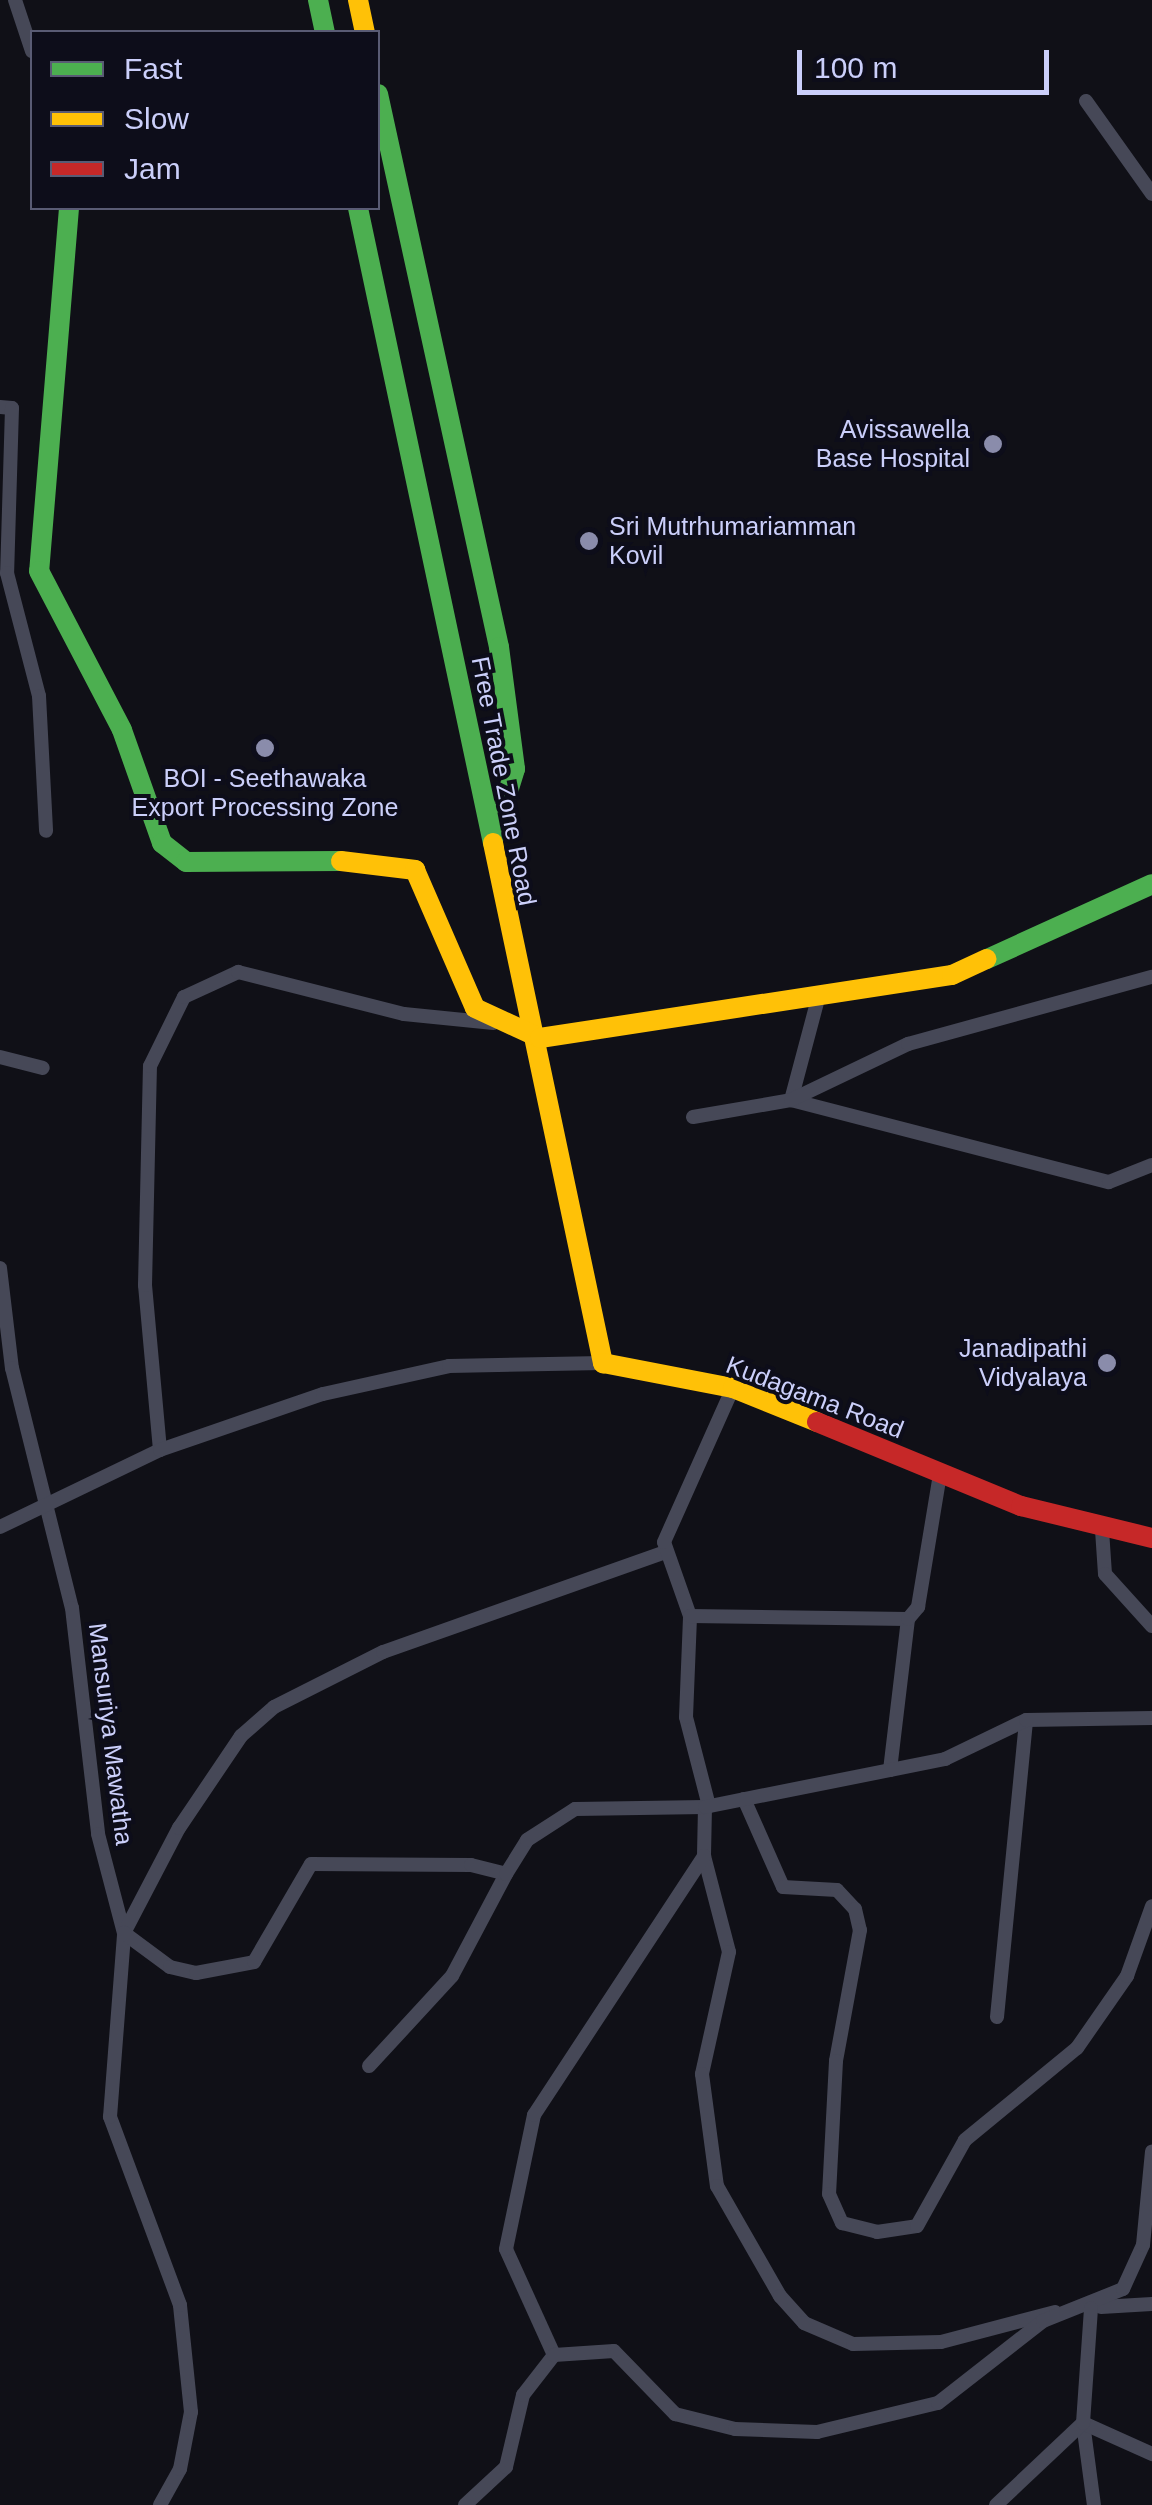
<!DOCTYPE html>
<html>
<head>
<meta charset="utf-8">
<style>
  body { margin:0 }
  #map { position:relative; width:1152px; height:2505px; overflow:hidden; background:#101017; font-family:Helvetica,sans-serif }
  div>[style] { position:absolute }
  .street>* { height:14px; margin:-7px; padding:0 7px; transform-origin:7px; border-radius:7px; background:#464857 }
  .fast>* { height:20px; margin:-10px; padding:0 10px; transform-origin:10px; border-radius:10px; background:#4caf50 }
  .slow>* { height:20px; margin:-10px; padding:0 10px; transform-origin:10px; border-radius:10px; background:#ffc107 }
  .jam>* { height:20px; margin:-10px; padding:0 10px; transform-origin:10px; border-radius:10px; background:#c62828 }
  .dots>* { width:28px; height:28px; translate:-50% -50%; box-sizing:border-box; border:5px solid #0d0d1a; border-radius:50% }
  span { translate:-50% -50%; white-space:nowrap; text-align:center; line-height:1.15; -webkit-text-stroke:8px #0d0d1a; paint-order:stroke }
  .poi-label { font-size:25px; color:#cbcffa }
  .right { translate:-100% -50%; text-align:right }
  .left { translate:0 -50%; text-align:left }
  .street-label { font-size:25px; color:#cbcffa }
  .legend { position:absolute; left:30px; top:30px; width:350px; height:180px; box-sizing:border-box; background:#0d0d1a; border:2px solid #595b74; margin:0; padding:12px 18px; list-style:none; font-size:30px; color:#cbcffa }
  .legend li { display:flex; align-items:center; gap:20px; height:50px }
  .legend b { width:50px; border:2px solid #595b74 }
  .scale { position:absolute; left:797px; top:50px; width:252px; height:45px; box-sizing:border-box; border:5px solid #cbcffa; border-top:0; padding-left:12px; font-size:30px; line-height:35px; white-space:nowrap; color:#cbcffa; -webkit-text-stroke:8px #0d0d1a; paint-order:stroke }
</style>
</head>
<body>
<div id="map">
  <div class="street">
    <i style="left:15px;top:0;width:54px;rotate:71.6deg"></i>
    <i style="left:1086px;top:101px;width:114px;rotate:54.6deg"></i>
    <i style="left:0;top:407px;width:12px;rotate:5deg"></i>
    <i style="left:12px;top:408px;width:165px;rotate:91.7deg"></i>
    <i style="left:7px;top:573px;width:127px;rotate:75.4deg"></i>
    <i style="left:39px;top:696px;width:135px;rotate:87deg"></i>
    <i style="left:819px;top:995px;width:109px;rotate:104.9deg"></i>
    <i style="left:791px;top:1100px;width:328px;rotate:14.5deg"></i>
    <i style="left:1109px;top:1182px;width:46px;rotate:-21.6deg"></i>
    <i style="left:0;top:1057px;width:44px;rotate:14.3deg"></i>
    <i style="left:693px;top:1117px;width:99px;rotate:-9.8deg"></i>
    <i style="left:791px;top:1100px;width:130px;rotate:-25.6deg"></i>
    <i style="left:908px;top:1044px;width:253px;rotate:-15.4deg"></i>
    <i style="left:0;top:1268px;width:101px;rotate:83.2deg"></i>
    <i style="left:12px;top:1368px;width:247px;rotate:76deg"></i>
    <i style="left:72px;top:1608px;width:227px;rotate:83.4deg"></i>
    <i style="left:98px;top:1834px;width:102px;rotate:75.3deg"></i>
    <i style="left:124px;top:1933px;width:119px;rotate:-62.4deg"></i>
    <i style="left:179px;top:1828px;width:111px;rotate:-56deg"></i>
    <i style="left:241px;top:1736px;width:44px;rotate:-41.3deg"></i>
    <i style="left:274px;top:1707px;width:122px;rotate:-26.8deg"></i>
    <i style="left:383px;top:1652px;width:297px;rotate:-19.5deg"></i>
    <i style="left:160px;top:1450px;width:166px;rotate:-95.2deg"></i>
    <i style="left:145px;top:1285px;width:219px;rotate:-88.7deg"></i>
    <i style="left:150px;top:1066px;width:77px;rotate:-63.8deg"></i>
    <i style="left:184px;top:997px;width:60px;rotate:-24.8deg"></i>
    <i style="left:238px;top:972px;width:171px;rotate:14.2deg"></i>
    <i style="left:404px;top:1014px;width:90px;rotate:5.7deg"></i>
    <i style="left:0;top:1527px;width:178px;rotate:-25.7deg"></i>
    <i style="left:160px;top:1450px;width:172px;rotate:-19deg"></i>
    <i style="left:323px;top:1394px;width:129px;rotate:-12.5deg"></i>
    <i style="left:449px;top:1366px;width:154px;rotate:-1.1deg"></i>
    <i style="left:1102px;top:1530px;width:44px;rotate:86.1deg"></i>
    <i style="left:1105px;top:1574px;width:70px;rotate:47.9deg"></i>
    <i style="left:690px;top:1616px;width:78px;rotate:-109.4deg"></i>
    <i style="left:664px;top:1542px;width:169px;rotate:-65.9deg"></i>
    <i style="left:890px;top:1770px;width:152px;rotate:-83.2deg"></i>
    <i style="left:744px;top:1799px;width:96px;rotate:66.1deg"></i>
    <i style="left:783px;top:1887px;width:54px;rotate:3.2deg"></i>
    <i style="left:837px;top:1890px;width:26px;rotate:47deg"></i>
    <i style="left:855px;top:1909px;width:22px;rotate:77deg"></i>
    <i style="left:860px;top:1930px;width:133px;rotate:100.4deg"></i>
    <i style="left:836px;top:2061px;width:133px;rotate:93deg"></i>
    <i style="left:829px;top:2194px;width:32px;rotate:66deg"></i>
    <i style="left:842px;top:2223px;width:36px;rotate:14deg"></i>
    <i style="left:877px;top:2232px;width:40px;rotate:-8.5deg"></i>
    <i style="left:917px;top:2226px;width:98px;rotate:-60.8deg"></i>
    <i style="left:965px;top:2140px;width:145px;rotate:-39.4deg"></i>
    <i style="left:1077px;top:2048px;width:88px;rotate:-55.2deg"></i>
    <i style="left:1127px;top:1976px;width:74px;rotate:-70.3deg"></i>
    <i style="left:709px;top:1806px;width:92px;rotate:-104.5deg"></i>
    <i style="left:686px;top:1717px;width:101px;rotate:-87.7deg"></i>
    <i style="left:690px;top:1616px;width:218px;rotate:0.8deg"></i>
    <i style="left:908px;top:1619px;width:16px;rotate:-50deg"></i>
    <i style="left:918px;top:1607px;width:135px;rotate:-80.6deg"></i>
    <i style="left:705px;top:1807px;width:49px;rotate:91.2deg"></i>
    <i style="left:704px;top:1856px;width:99px;rotate:75.4deg"></i>
    <i style="left:729px;top:1952px;width:125px;rotate:102.5deg"></i>
    <i style="left:702px;top:2074px;width:113px;rotate:82.4deg"></i>
    <i style="left:717px;top:2186px;width:127px;rotate:60.2deg"></i>
    <i style="left:780px;top:2296px;width:36px;rotate:48deg"></i>
    <i style="left:804px;top:2323px;width:53px;rotate:23.2deg"></i>
    <i style="left:853px;top:2344px;width:88px;rotate:-1.3deg"></i>
    <i style="left:941px;top:2342px;width:118px;rotate:-14.7deg"></i>
    <i style="left:997px;top:2017px;width:298px;rotate:-84.4deg"></i>
    <i style="left:369px;top:2066px;width:122px;rotate:-47.3deg"></i>
    <i style="left:452px;top:1976px;width:115px;rotate:-62.1deg"></i>
    <i style="left:1101px;top:2307px;width:51px;rotate:-3.4deg"></i>
    <i style="left:554px;top:2355px;width:116px;rotate:-114.4deg"></i>
    <i style="left:506px;top:2249px;width:137px;rotate:-78.2deg"></i>
    <i style="left:534px;top:2115px;width:310px;rotate:-56.7deg"></i>
    <i style="left:1083px;top:2423px;width:83px;rotate:82.4deg"></i>
    <i style="left:1083px;top:2423px;width:76px;rotate:24.2deg"></i>
    <i style="left:160px;top:2505px;width:41px;rotate:-60.9deg"></i>
    <i style="left:180px;top:2469px;width:58px;rotate:-79.1deg"></i>
    <i style="left:191px;top:2412px;width:108px;rotate:-95.9deg"></i>
    <i style="left:180px;top:2305px;width:201px;rotate:-110.4deg"></i>
    <i style="left:110px;top:2117px;width:185px;rotate:-85.6deg"></i>
    <i style="left:124px;top:1933px;width:57px;rotate:36.5deg"></i>
    <i style="left:170px;top:1967px;width:27px;rotate:13deg"></i>
    <i style="left:196px;top:1973px;width:59px;rotate:-10.7deg"></i>
    <i style="left:254px;top:1962px;width:113px;rotate:-59.8deg"></i>
    <i style="left:311px;top:1864px;width:160px;rotate:0.4deg"></i>
    <i style="left:471px;top:1865px;width:36px;rotate:14deg"></i>
    <i style="left:506px;top:1874px;width:40px;rotate:-58deg"></i>
    <i style="left:527px;top:1840px;width:57px;rotate:-32.9deg"></i>
    <i style="left:575px;top:1809px;width:130px;rotate:-0.9deg"></i>
    <i style="left:705px;top:1807px;width:245px;rotate:-11.3deg"></i>
    <i style="left:945px;top:1759px;width:90px;rotate:-25.7deg"></i>
    <i style="left:1026px;top:1720px;width:126px;rotate:-0.9deg"></i>
    <i style="left:465px;top:2505px;width:56px;rotate:-42.8deg"></i>
    <i style="left:506px;top:2467px;width:74px;rotate:-76.7deg"></i>
    <i style="left:523px;top:2395px;width:51px;rotate:-52.2deg"></i>
    <i style="left:554px;top:2355px;width:60px;rotate:-3.8deg"></i>
    <i style="left:614px;top:2351px;width:88px;rotate:45.9deg"></i>
    <i style="left:675px;top:2414px;width:62px;rotate:14deg"></i>
    <i style="left:735px;top:2429px;width:82px;rotate:2.1deg"></i>
    <i style="left:817px;top:2432px;width:124px;rotate:-13.5deg"></i>
    <i style="left:938px;top:2403px;width:133px;rotate:-38deg"></i>
    <i style="left:1043px;top:2321px;width:86px;rotate:-21.8deg"></i>
    <i style="left:1123px;top:2289px;width:48px;rotate:-65.6deg"></i>
    <i style="left:1143px;top:2245px;width:94px;rotate:-84.5deg"></i>
    <i style="left:996px;top:2505px;width:120px;rotate:-43.3deg"></i>
    <i style="left:1083px;top:2423px;width:115px;rotate:-86deg"></i>
  </div>
  <div class="fast">
    <i style="left:318px;top:0;width:33px;rotate:78deg"></i>
    <i style="left:378px;top:94px;width:566px;rotate:77.66deg"></i>
    <i style="left:499px;top:647px;width:123px;rotate:82.5deg"></i>
    <i style="left:515px;top:769px;width:71px;rotate:107.2deg"></i>
    <i style="left:69px;top:208px;width:364px;rotate:94.7deg"></i>
    <i style="left:39px;top:571px;width:179px;rotate:62.4deg"></i>
    <i style="left:122px;top:730px;width:120px;rotate:70.5deg"></i>
    <i style="left:162px;top:843px;width:31px;rotate:38deg"></i>
    <i style="left:186px;top:862px;width:155px;rotate:-0.4deg"></i>
    <i style="left:358px;top:208px;width:649px;rotate:78deg"></i>
    <i style="left:987px;top:959px;width:181px;rotate:-24.4deg"></i>
  </div>
  <div class="slow">
    <i style="left:358px;top:0;width:33px;rotate:78deg"></i>
    <i style="left:493px;top:843px;width:532px;rotate:78.06deg"></i>
    <i style="left:603px;top:1363px;width:132px;rotate:10.9deg"></i>
    <i style="left:733px;top:1388px;width:91px;rotate:22deg"></i>
    <i style="left:341px;top:861px;width:75px;rotate:6.9deg"></i>
    <i style="left:415px;top:870px;width:150px;rotate:66.5deg"></i>
    <i style="left:475px;top:1008px;width:72px;rotate:24.8deg"></i>
    <i style="left:540px;top:1038px;width:417px;rotate:-8.7deg"></i>
    <i style="left:952px;top:975px;width:38px;rotate:-25deg"></i>
  </div>
  <div class="jam">
    <i style="left:817px;top:1422px;width:221px;rotate:22.4deg"></i>
    <i style="left:1021px;top:1506px;width:135px;rotate:13.7deg"></i>
  </div>
  <div class="dots">
    <i style="left:993px;top:444px;background:#8a8cab"></i>
    <i style="left:589px;top:541px;background:#8a8cab"></i>
    <i style="left:265px;top:748px;background:#8a8cab"></i>
    <i style="left:1107px;top:1363px;background:#8a8cab"></i>
  </div>
  <div class="poi-label">
    <span class="right" style="left:970px;top:444px">Avissawella<br>Base Hospital</span>
    <span class="left" style="left:609px;top:541px">Sri Mutrhumariamman<br>Kovil</span>
    <span style="left:265px;top:793px">BOI - Seethawaka<br>Export Processing Zone</span>
    <span class="right" style="left:1087px;top:1363px">Janadipathi<br>Vidyalaya</span>
  </div>
  <div class="street-label">
    <span style="left:504px;top:781px;rotate:79deg">Free Trade Zone Road</span>
    <span style="left:815px;top:1397px;rotate:21deg">Kudagama Road</span>
    <span style="left:111px;top:1734px;rotate:83deg">Mansuriya Mawatha</span>
  </div>
  <ul class="legend">
  <li><b style="height:12px;background:#4caf50"></b>Fast</li>
  <li><b style="height:12px;background:#ffc107"></b>Slow</li>
  <li><b style="height:12px;background:#c62828"></b>Jam</li>
  </ul>
  <div class="scale">100 m</div>
</div>
</body>
</html>
